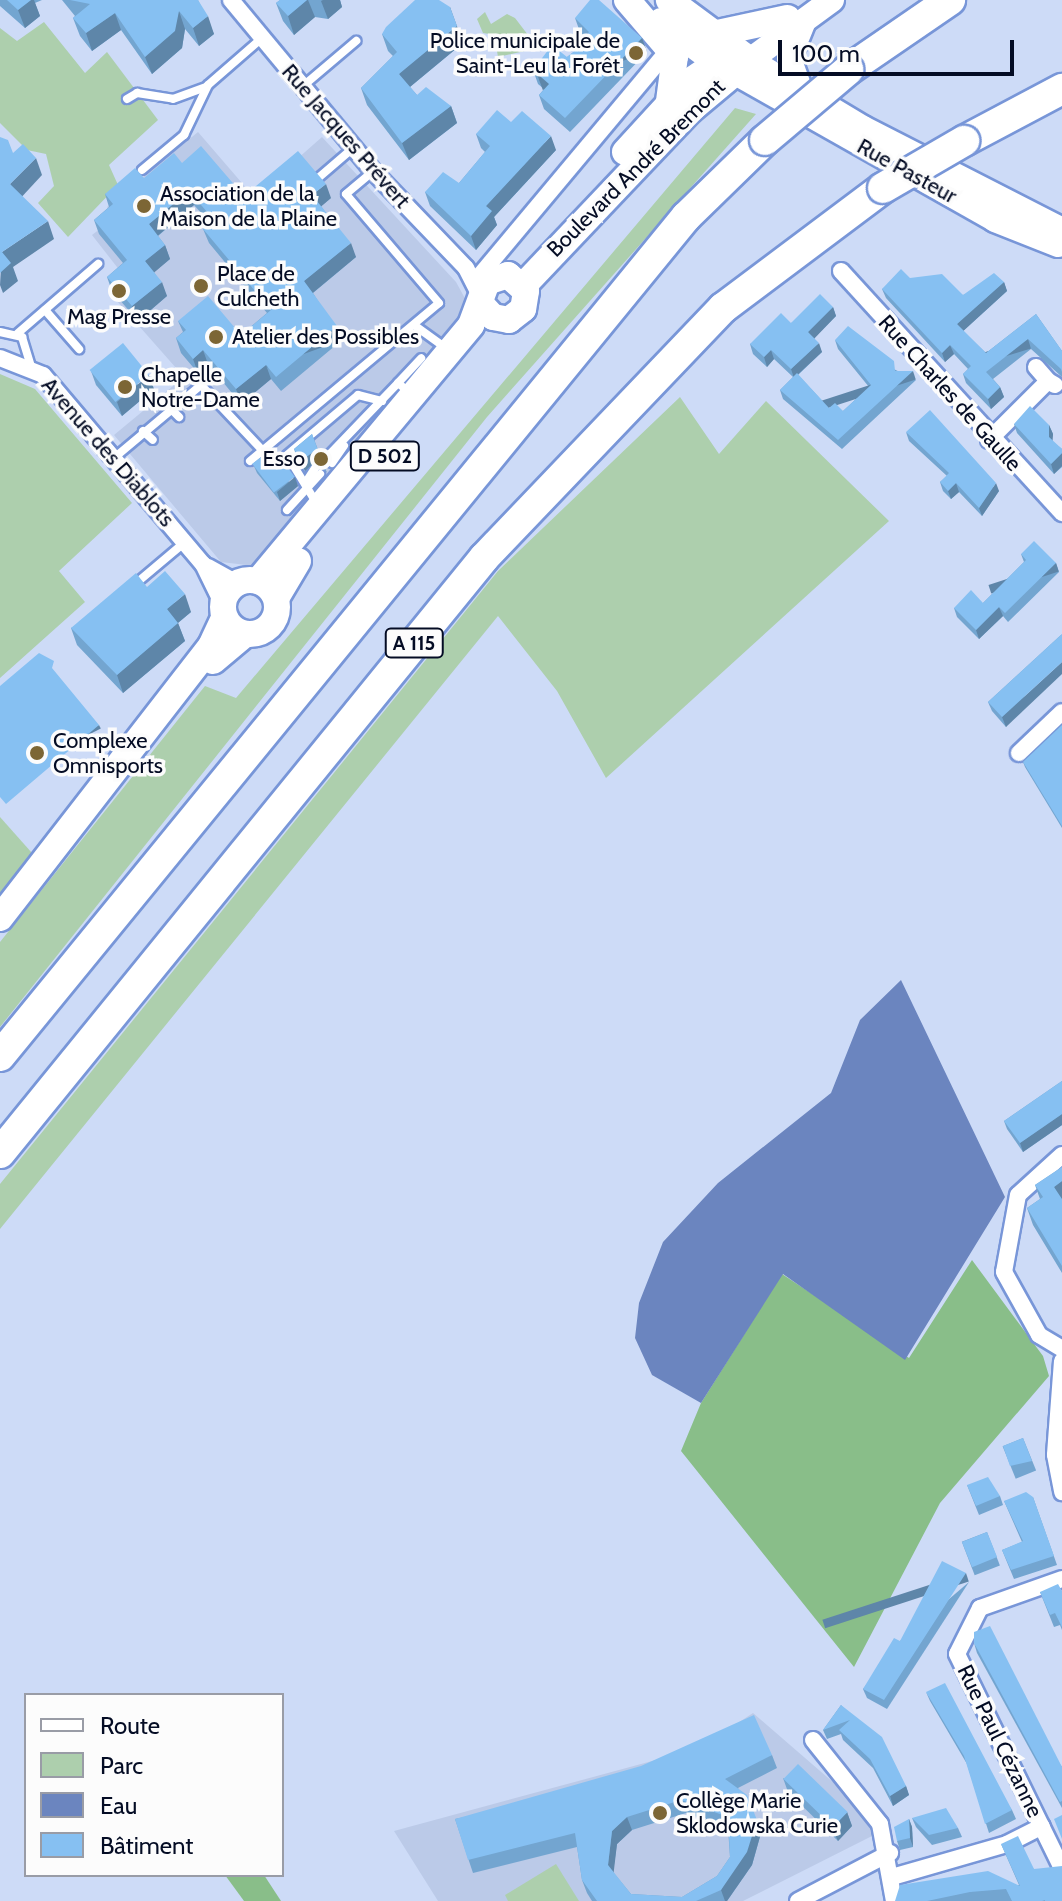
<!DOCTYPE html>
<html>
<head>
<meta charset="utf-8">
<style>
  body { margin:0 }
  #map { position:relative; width:1062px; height:1901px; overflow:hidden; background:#cddbf7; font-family:Cabin,sans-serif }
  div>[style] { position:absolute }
  .built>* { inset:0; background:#bbcae8 }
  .green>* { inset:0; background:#adcfad }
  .forest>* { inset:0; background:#89be89 }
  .water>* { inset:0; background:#6b85bf }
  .roads { filter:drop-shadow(2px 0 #7896d8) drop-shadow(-2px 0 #7896d8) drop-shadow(0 2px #7896d8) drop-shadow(0 -2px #7896d8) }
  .lane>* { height:8px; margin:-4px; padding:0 4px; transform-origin:4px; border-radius:4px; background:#fff }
  .street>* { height:16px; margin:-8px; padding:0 8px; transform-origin:8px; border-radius:8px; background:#fff }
  .secondary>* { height:24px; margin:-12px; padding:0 12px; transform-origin:12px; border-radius:12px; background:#fff }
  .primary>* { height:26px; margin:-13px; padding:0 13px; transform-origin:13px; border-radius:13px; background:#fff }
  .primary>.ring { margin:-13px; padding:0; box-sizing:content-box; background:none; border:26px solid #fff; border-radius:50% }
  .highway>* { height:30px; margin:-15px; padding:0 15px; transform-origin:15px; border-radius:15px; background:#fff }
  .bridges { filter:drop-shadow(2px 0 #7896d8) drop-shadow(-2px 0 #7896d8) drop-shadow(0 2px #7896d8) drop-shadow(0 -2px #7896d8) }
  .highway-bridge>* { height:30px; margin:-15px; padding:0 15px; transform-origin:15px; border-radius:15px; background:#fff }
  .wall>* { inset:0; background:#73a5d0; transform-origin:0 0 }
  .shaded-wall>* { inset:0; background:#5e86a9; transform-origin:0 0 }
  .building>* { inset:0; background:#86c0f2; transform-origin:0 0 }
  .dots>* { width:22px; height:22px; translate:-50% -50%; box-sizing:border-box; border:4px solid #fcfcfc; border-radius:50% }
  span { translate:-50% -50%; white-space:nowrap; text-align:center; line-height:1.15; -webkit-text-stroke:7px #fcfcfc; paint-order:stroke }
  .shield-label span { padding:2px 6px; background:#fcfcfc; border:2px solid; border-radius:6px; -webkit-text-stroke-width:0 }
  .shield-label { font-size:20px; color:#040c24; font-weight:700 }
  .poi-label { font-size:22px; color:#040c24 }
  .right { translate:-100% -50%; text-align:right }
  .left { translate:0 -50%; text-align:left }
  .street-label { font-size:22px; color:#040c24 }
  .legend { position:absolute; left:24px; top:1693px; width:260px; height:184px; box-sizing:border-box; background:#fcfcfc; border:2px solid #999ca6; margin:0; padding:10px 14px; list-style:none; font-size:24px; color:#040c24 }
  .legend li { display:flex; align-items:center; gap:16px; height:40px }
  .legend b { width:40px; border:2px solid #999ca6 }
  .scale { position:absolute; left:778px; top:40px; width:236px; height:36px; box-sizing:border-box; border:4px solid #040c24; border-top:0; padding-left:10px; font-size:24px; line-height:28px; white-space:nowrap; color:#040c24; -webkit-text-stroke:6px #fcfcfc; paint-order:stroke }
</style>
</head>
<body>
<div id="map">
  <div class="built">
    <i style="clip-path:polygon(198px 132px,254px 197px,322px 137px,456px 282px,468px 304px,255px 566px,221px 562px,114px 435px,184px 377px,109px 292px,124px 276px,92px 235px,113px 219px,107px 207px)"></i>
    <i style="clip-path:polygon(753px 1713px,849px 1796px,874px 1835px,743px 1901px,438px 1901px,394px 1831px,700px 1748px)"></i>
  </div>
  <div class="green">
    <i style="clip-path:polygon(485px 12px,491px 24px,507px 14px,515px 18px,538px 48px,498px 57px,496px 45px,507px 37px,483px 33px,477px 19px)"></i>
    <i style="clip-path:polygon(44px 22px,85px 73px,107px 52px,158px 120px,109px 165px,118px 185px,68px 237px,38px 203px,54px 186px,46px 154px,27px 150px,0 123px,0 28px,17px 41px)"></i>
    <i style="clip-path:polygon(735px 108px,756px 114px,487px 417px,0 1027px,0 942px,205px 686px,236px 698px)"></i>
    <i style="clip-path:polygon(0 374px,35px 389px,132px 503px,59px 571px,85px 602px,0 678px)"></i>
    <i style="clip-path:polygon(680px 397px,719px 454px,766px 401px,889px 521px,606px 778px,557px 691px,498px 616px,0 1229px,0 1184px,498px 571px)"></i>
    <i style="clip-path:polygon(0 817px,32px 853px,0 894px)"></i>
    <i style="clip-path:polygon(556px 1864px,579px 1901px,508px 1901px,505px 1895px)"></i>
  </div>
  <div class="forest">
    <i style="clip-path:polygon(972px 1260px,1043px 1356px,1049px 1376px,940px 1503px,854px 1667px,681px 1451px,701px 1403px,782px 1274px,909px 1358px)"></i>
    <i style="clip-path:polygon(225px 1875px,264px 1875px,281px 1901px,244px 1901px)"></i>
  </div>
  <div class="water">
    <i style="clip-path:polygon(901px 980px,1005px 1197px,905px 1360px,783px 1274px,701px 1403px,652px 1375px,635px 1338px,639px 1303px,663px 1242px,718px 1183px,831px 1093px,860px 1020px)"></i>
  </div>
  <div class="roads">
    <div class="lane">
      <i style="left:303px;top:86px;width:70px;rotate:-40.3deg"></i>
      <i style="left:127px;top:99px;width:12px;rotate:-31deg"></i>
      <i style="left:137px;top:93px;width:36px;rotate:9deg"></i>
      <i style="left:173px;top:99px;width:35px;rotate:-20deg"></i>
      <i style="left:142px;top:170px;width:55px;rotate:-39.8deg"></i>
      <i style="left:184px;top:135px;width:55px;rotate:-64.4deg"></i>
      <i style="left:208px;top:85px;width:72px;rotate:-41deg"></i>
      <i style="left:317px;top:179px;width:48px;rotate:-40.7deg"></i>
      <i style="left:45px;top:310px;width:52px;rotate:48.9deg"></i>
      <i style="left:414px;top:325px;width:41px;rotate:36deg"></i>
      <i style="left:0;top:332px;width:23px;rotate:13deg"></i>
      <i style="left:22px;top:337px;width:31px;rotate:73deg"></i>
      <i style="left:18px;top:333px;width:106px;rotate:-40.8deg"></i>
      <i style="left:398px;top:383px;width:34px;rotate:-47deg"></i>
      <i style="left:170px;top:408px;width:13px;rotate:45deg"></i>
      <i style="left:143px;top:431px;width:13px;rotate:42deg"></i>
      <i style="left:327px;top:457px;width:103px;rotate:-46.2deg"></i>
      <i style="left:398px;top:383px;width:16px;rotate:40deg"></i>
      <i style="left:114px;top:458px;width:114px;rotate:-40deg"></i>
      <i style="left:201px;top:385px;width:91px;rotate:46.8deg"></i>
      <i style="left:250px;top:461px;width:246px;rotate:-39.9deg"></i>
      <i style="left:439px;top:303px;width:143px;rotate:-130.5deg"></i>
      <i style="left:346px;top:194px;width:35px;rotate:-40deg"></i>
      <i style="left:332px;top:463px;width:21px;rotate:-55deg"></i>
      <i style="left:306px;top:482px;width:17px;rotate:-57deg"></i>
      <i style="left:317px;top:504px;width:57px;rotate:-121.5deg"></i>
      <i style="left:287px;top:455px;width:93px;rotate:-40.2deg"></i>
      <i style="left:358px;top:395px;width:25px;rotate:14deg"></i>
      <i style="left:287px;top:510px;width:49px;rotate:-47.5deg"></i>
      <i style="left:134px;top:585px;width:67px;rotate:-40.1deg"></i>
    </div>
    <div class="street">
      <i style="left:231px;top:0;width:222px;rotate:50.3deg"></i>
      <i style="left:373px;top:171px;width:134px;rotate:46.2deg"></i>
      <i style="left:466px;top:268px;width:34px;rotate:63deg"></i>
      <i style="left:841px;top:271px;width:328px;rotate:47.6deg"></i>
      <i style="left:481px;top:274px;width:296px;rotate:-50.1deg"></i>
      <i style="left:0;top:358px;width:46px;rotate:21.6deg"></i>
      <i style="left:43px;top:375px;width:248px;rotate:49.8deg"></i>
      <i style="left:203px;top:564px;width:46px;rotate:64deg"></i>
      <i style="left:1036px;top:367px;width:18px;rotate:49deg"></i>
      <i style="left:989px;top:440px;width:83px;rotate:-45deg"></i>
      <i style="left:1048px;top:381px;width:8px;rotate:30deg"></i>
      <i style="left:208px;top:567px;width:33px;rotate:29deg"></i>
      <i style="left:1019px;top:753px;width:59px;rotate:-43.6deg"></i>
      <i style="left:1062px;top:1155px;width:59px;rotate:137.7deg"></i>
      <i style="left:1018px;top:1195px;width:78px;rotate:100.3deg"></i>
      <i style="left:1004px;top:1272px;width:72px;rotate:60.9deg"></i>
      <i style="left:1039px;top:1335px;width:27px;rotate:31deg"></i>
      <i style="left:1062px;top:1361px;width:94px;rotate:94.3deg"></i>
      <i style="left:1055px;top:1455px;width:38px;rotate:79deg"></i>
      <i style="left:1062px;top:1579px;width:87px;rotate:160.5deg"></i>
      <i style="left:980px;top:1608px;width:51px;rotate:116.6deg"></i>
      <i style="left:957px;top:1654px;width:238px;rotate:63.9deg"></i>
      <i style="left:813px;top:1740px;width:107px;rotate:51.4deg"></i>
      <i style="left:880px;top:1824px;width:78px;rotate:79.7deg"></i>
      <i style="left:892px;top:1877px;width:120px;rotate:-16deg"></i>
      <i style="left:1007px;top:1844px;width:39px;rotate:-27deg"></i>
      <i style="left:798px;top:1901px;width:104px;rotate:-27.6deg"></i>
    </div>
    <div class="secondary">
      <i style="left:832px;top:0;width:102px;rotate:143.8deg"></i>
      <i style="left:750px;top:60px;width:132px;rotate:31deg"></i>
      <i style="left:863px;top:128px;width:224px;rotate:27.1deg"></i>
      <i style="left:718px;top:63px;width:318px;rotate:29.5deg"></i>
      <i style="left:995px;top:220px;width:68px;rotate:21.6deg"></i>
      <i style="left:801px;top:91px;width:35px;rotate:-110deg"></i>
      <i style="left:789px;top:58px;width:37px;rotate:-68deg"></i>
    </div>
    <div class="primary">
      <i style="left:627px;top:0;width:74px;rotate:49.4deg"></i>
      <i style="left:675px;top:56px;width:45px;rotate:97.6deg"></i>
      <i style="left:661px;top:21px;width:69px;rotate:36.7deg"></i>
      <i style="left:713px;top:34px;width:76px;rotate:-12.2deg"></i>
      <i style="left:625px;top:152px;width:96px;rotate:-47.5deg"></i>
      <i style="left:690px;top:81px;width:55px;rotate:-34deg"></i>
      <i style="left:523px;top:286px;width:241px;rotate:-46.5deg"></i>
      <i style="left:689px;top:111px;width:80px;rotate:-39.9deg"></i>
      <i style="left:750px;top:60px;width:101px;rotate:-143.5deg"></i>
      <i class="ring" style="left:223px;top:580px;width:28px;height:28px"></i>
      <i style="left:258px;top:581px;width:333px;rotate:-50.2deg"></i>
      <i style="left:471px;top:325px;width:46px;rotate:-69.6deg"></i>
      <i style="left:487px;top:282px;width:22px;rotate:-18deg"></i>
      <i style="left:508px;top:275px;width:24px;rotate:42deg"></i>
      <i style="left:526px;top:291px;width:18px;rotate:99deg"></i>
      <i style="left:523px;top:309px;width:18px;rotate:142deg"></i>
      <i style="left:509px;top:320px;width:16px;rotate:-169deg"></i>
      <i style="left:493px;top:317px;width:16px;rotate:-133deg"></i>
      <i style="left:276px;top:598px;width:43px;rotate:-59.3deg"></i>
      <i style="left:213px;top:661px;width:40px;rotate:-40deg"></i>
      <i style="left:0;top:918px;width:344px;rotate:-52.2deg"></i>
      <i style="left:211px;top:646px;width:31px;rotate:-65deg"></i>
    </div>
    <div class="highway">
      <i style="left:848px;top:70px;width:124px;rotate:-34.5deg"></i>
      <i style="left:964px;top:141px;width:111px;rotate:-28deg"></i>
      <i style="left:0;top:1056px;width:1084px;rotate:-50.73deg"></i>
      <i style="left:686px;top:217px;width:110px;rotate:-44.3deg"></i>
      <i style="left:0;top:1153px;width:767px;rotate:-50.87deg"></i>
      <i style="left:484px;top:558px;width:346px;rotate:-46.3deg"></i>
      <i style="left:723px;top:308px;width:200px;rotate:-36.9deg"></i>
    </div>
  </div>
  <div class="bridges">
    <div class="highway-bridge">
      <i style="left:765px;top:140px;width:109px;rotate:-40.1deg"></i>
      <i style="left:883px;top:188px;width:94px;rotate:-30.1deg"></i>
    </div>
  </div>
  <div class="wall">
    <i style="clip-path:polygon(0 0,42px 0,35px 3px,40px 16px,25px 28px,0 6px)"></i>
    <i style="clip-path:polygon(62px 0,198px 0,214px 34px,199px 46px,185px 29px,182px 48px,152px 74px,121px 30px,92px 51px,80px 36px,73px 18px,75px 16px)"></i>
    <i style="clip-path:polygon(280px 0,340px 0,342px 7px,328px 19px,315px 17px,294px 35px,283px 21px,276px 3px)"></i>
    <i style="clip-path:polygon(575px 18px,642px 38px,647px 52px,570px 132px,544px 109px,539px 95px,544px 89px,538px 84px,533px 70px,567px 57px,576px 50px,586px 38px,580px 32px)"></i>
    <i style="clip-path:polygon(382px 34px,463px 43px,410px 87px,417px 95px,451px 106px,457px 123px,409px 160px,367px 105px,361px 88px,393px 56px,388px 51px)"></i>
    <i style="clip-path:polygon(511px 122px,556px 150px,494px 217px,497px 225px,476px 250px,430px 206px,425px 192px,459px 183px,485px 152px,481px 148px,476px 134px)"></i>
    <i style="clip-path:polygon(182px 163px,244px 196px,331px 198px,321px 206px,356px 257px,313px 293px,342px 340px,281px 391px,271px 379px,241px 404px,208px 364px,198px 373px,181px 353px,176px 338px,183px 332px,178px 321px,241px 335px,267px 313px,209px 243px,203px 229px,210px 223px,194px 205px,158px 236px,165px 245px,170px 259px,154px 272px,167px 296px,138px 321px,112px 291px,107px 277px,123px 263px,99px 234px,94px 220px,109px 207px,105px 194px)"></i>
    <i style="clip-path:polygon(910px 278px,963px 295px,1004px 282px,1007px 291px,963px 331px,986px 353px,1036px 314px,1062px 351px,1062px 377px,1031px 349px,993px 379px,1000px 387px,1004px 397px,991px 409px,966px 383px,963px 374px,968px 369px,954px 354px,945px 362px,886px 298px,882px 289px)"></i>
    <i style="clip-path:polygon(833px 307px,836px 316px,814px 338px,822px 352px,798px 375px,829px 408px,843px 411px,869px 387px,838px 349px,835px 340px,916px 380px,842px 449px,783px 399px,780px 390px,793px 377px,774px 359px,767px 367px,753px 354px,750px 344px,791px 323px)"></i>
    <i style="clip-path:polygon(91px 371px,154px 389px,122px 416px,96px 385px)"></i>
    <i style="clip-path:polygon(1014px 424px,1049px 425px,1053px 434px,1052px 441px,1062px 449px,1062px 467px,1054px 474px,1017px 433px)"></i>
    <i style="clip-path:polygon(906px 432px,999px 491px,982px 516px,959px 492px,951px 499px,943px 491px,940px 482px,947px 476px,909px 441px)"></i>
    <i style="clip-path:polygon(312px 434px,327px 473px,316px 461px,305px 471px,297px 458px,294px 449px)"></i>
    <i style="clip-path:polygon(253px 464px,298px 486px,280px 501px,257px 473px)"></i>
    <i style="clip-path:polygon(1021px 554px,1056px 563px,1059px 572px,1008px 622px,1003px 616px,979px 639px,957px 617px,954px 608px,983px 603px,1024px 562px)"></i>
    <i style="clip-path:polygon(147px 587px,191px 612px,178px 623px,185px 641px,123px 693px,77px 645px,71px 628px)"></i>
    <i style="clip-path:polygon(1062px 634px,1006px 727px,992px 711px,988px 702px)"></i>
    <i style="clip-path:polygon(1062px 725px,1062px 828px,1025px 767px,1023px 762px)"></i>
    <i style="clip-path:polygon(1062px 1081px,1062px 1125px,1023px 1152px,1007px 1129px,1004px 1121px)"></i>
    <i style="clip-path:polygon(1062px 1167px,1062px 1273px,1033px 1225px,1027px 1208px,1040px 1199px,1035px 1185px)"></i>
    <i style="left:1023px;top:1438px;width:35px;height:22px;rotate:68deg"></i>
    <i style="clip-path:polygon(967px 1485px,1000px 1496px,1003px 1505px,979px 1515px)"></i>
    <i style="clip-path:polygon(1033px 1497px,1057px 1565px,1014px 1579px,1002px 1550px,1022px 1542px,1004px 1501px)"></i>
    <i style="left:987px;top:1532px;width:36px;height:27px;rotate:69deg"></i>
    <i style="clip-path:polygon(969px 1582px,887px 1709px,867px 1698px,863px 1689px,900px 1641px)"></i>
    <i style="clip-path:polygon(1062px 1591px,1062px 1630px,1060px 1625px,1054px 1627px,1040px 1592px)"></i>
    <i style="clip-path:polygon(974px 1643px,1062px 1767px,1062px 1808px,977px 1653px)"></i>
    <i style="clip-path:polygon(926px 1692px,1012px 1810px,1016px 1819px,989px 1833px,967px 1764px,930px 1701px)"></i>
    <i style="clip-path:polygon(841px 1705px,906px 1786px,909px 1795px,893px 1806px,873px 1768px,843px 1740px,841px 1734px,827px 1739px,823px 1730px)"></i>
    <i style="clip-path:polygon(evenodd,772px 1755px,777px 1768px,738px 1788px,761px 1833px,752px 1865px,727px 1901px,592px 1901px,587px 1893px,582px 1880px,577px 1847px,473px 1873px,455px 1819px,772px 1755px,686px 1813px,728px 1828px,730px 1857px,717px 1876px,682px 1897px,631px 1894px,613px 1872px,617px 1844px,632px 1830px,686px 1813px)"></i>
    <i style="clip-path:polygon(783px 1778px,847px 1812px,852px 1826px,838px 1841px,788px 1792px)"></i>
    <i style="clip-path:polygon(912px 1818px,958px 1828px,962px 1837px,932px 1845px,916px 1827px)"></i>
    <i style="clip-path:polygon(909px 1819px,912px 1827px,913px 1847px,900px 1850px,897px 1841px)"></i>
    <i style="clip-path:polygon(1001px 1844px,1034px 1869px,1062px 1901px,895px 1901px,1019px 1885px)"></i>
  </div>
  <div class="shaded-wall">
    <i style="clip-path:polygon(31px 0,34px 0,40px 16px,25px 28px,18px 10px)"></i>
    <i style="clip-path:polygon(307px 0,308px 0,315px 17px,294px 35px,288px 16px)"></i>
    <i style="clip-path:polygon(323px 0,340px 0,342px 7px,328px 19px,321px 1px)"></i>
    <i style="clip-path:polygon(450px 7px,463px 43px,405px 91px,399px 74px)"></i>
    <i style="clip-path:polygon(179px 11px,185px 29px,182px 48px,152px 74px,145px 57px)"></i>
    <i style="clip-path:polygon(115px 13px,121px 30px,92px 51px,86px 33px)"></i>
    <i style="clip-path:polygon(208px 16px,214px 34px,199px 46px,193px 28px)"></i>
    <i style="left:642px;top:38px;width:15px;height:111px;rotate:70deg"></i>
    <i style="clip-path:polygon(451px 106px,457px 123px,409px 160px,402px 143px)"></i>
    <i style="clip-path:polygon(551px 136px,556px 150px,494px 217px,497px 225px,476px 250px,471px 236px,486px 206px)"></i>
    <i style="clip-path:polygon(36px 158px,42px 175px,17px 202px,10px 184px)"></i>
    <i style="clip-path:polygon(326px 184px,331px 198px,317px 210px,312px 195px)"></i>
    <i style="clip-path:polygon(189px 191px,194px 205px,155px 238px,149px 224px)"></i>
    <i style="clip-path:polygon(48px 221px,54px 239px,13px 267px,18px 281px,3px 293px,0 285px,2px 252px)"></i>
    <i style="clip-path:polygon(351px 243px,356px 257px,309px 296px,304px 281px)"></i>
    <i style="clip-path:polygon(165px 245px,170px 259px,150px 276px,145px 261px)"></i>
    <i style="clip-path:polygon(162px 282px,167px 296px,138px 321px,132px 306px)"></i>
    <i style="clip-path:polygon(1004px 282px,1007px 291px,960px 334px,957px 324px)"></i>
    <i style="clip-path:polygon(833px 307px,836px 316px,811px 342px,808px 332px)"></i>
    <i style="left:337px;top:326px;width:15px;height:80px;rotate:70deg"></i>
    <i style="left:1028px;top:339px;width:10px;height:53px;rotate:73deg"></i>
    <i style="clip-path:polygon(819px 343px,822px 352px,794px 378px,791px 369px)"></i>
    <i style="clip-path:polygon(950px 345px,954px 354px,945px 362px,942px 353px)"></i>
    <i style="clip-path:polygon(203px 350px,208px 364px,198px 373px,193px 359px)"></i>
    <i style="clip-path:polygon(771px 350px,774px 359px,767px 367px,764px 357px)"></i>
    <i style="clip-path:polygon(266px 365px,271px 379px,241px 404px,236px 389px)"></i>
    <i style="left:913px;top:371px;width:9px;height:102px;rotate:72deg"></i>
    <i style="clip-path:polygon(149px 375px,154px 389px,122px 416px,117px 402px)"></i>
    <i style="clip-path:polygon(1000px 387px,1004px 397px,991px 409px,988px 399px)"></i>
    <i style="clip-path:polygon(1049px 425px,1053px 434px,1052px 447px,1049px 437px)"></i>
    <i style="clip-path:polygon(313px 452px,316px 461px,305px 471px,301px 461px)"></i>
    <i style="clip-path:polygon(1062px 453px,1062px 466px,1054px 474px,1051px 464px)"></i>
    <i style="clip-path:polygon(295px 477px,298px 486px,280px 501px,277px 492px)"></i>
    <i style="clip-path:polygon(956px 483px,959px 492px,951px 499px,948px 491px)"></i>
    <i style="clip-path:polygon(996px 483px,999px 491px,982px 516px,979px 508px)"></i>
    <i style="left:1056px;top:563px;width:9px;height:71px;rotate:72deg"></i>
    <i style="clip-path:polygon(185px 594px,191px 612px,173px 627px,167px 609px)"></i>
    <i style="clip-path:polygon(999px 607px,1003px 616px,979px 639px,976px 630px)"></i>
    <i style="clip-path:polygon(178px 623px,185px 641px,123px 693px,117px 675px)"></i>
    <i style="clip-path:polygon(1062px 662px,1062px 674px,1006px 727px,1002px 717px)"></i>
    <i style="left:99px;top:725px;width:4px;height:122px;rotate:63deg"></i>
    <i style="clip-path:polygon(1062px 1114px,1062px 1125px,1023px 1152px,1020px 1143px)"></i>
    <i style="clip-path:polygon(1062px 1181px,1062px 1202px,1054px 1187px)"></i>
    <i style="left:966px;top:1573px;width:9px;height:151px;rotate:72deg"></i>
    <i style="clip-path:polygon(906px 1786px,909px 1795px,893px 1806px,890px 1796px)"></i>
    <i style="clip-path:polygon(847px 1812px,852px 1826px,838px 1841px,832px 1828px)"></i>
    <i style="clip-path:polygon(627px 1817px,632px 1830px,617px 1844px,613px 1878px,608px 1865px,612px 1831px)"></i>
    <i style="clip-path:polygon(909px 1819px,912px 1827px,913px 1847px,910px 1838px)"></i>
    <i style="clip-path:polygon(757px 1820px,761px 1833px,752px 1865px,727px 1901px,725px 1901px,721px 1890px)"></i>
  </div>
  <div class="building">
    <i style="clip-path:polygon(7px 0,31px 0,18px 10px)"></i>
    <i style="clip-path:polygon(70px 0,198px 0,208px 16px,193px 28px,179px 11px,175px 31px,145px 57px,115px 13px,86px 33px,73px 18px,90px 4px)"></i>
    <i style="clip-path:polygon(280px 0,307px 0,288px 16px,276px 3px)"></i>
    <i style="clip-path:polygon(415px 0,439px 0,450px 7px,457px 26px,399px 74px,417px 95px,426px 87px,451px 106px,402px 143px,361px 88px,397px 52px,382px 34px,386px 27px)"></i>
    <i style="clip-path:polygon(590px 0,599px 0,642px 38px,565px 118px,539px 95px,549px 84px,533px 70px,552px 45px,567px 57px,576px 50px,589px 32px,575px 18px)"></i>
    <i style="clip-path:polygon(497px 110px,511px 122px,522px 111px,551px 136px,486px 206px,492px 211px,471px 236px,425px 192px,443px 172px,459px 183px,490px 146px,476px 134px)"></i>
    <i style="clip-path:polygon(0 137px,8px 140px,13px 153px,23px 144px,36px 158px,10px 184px,48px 221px,2px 252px,11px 263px,0 273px)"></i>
    <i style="clip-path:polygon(201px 146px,244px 196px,298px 151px,326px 184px,312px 195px,351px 243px,304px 281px,337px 326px,276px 377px,266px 365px,236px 389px,203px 350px,193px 359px,176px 338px,186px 330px,178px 321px,208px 296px,241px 335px,271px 310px,203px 229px,214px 220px,189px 191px,149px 224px,165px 245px,145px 261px,162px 282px,132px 306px,107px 277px,127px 260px,94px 220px,113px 204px,105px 194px,135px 168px,144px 178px,174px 153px,182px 163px)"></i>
    <i style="clip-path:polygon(901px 269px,910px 278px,942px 274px,963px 295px,994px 273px,1004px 282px,957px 324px,986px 353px,1036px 314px,1062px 351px,1062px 372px,1061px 369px,1028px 339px,986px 372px,1000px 387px,988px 399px,963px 374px,971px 366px,950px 345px,942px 353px,882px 289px)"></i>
    <i style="clip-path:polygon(820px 294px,833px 307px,808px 332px,819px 343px,791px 369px,771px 350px,764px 357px,750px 344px,781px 313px,791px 323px)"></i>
    <i style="clip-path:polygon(848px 326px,894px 361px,895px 371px,913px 371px,838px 440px,780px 390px,797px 373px,829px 408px,835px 403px,843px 411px,871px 385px,835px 340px)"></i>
    <i style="left:123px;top:343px;width:41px;height:43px;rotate:51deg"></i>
    <i style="clip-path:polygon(1030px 406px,1049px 425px,1049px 437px,1062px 449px,1062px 453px,1051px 464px,1014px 424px)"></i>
    <i style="clip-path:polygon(930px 410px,996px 483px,979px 508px,956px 483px,948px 491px,940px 482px,949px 473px,906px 432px)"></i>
    <i style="clip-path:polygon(312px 434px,323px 464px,313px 452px,301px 461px,294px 449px)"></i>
    <i style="left:273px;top:448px;width:36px;height:26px;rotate:53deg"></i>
    <i style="clip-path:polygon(1034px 541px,1056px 563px,1005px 613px,999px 607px,976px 630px,954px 608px,971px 590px,983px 603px,1026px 560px,1021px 554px)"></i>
    <i style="clip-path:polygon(165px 571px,185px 594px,167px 609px,178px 623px,117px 675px,71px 628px,136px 573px,147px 587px)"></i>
    <i style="clip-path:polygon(1062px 634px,1062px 662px,1002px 717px,988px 702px)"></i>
    <i style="clip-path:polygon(39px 653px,54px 661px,52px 668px,99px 725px,6px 804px,0 797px,0 686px)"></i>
    <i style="clip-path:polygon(1062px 725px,1062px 826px,1023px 762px)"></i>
    <i style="clip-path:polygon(1062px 1081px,1062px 1114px,1020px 1143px,1004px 1121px)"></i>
    <i style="clip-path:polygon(1062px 1167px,1062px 1181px,1054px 1187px,1062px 1199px,1062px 1266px,1027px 1208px,1043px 1197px,1035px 1185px)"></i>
    <i style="clip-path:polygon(1023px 1438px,1032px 1461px,1010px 1466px,1003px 1446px)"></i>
    <i style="clip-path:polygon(988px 1477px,1000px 1496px,976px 1506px,967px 1485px)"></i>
    <i style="clip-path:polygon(1026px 1492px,1033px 1497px,1054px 1556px,1011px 1570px,1002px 1550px,1023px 1541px,1004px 1501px)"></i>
    <i style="left:987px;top:1532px;width:27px;height:27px;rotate:68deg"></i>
    <i style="clip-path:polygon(942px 1561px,966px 1573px,884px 1700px,863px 1689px,894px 1638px,900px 1641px)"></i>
    <i style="clip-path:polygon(1058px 1584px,1062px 1591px,1062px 1627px,1055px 1613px,1050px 1615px,1040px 1592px)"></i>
    <i style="clip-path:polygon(990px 1626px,1062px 1767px,1062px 1801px,1060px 1802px,974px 1643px,974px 1632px)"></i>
    <i style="clip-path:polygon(945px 1683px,1012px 1810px,985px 1824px,964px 1756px,926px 1692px)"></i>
    <i style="clip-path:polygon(841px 1705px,882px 1737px,906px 1786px,890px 1796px,870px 1759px,839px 1730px,850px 1720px,823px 1730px)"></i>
    <i style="clip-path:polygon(evenodd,754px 1715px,772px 1755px,725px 1779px,747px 1795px,757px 1820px,747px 1852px,721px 1890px,696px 1901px,597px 1901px,582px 1880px,575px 1833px,468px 1860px,455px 1819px,641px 1766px,754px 1715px,681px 1800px,728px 1817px,730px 1857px,717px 1876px,682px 1897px,631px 1894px,608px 1865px,612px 1831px,627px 1817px,681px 1800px)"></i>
    <i style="left:798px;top:1764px;width:69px;height:21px;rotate:44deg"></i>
    <i style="clip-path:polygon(946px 1808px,958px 1828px,929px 1835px,912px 1818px)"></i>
    <i style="clip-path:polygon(1062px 1815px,1062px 1839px,1054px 1819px)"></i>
    <i style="clip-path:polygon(909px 1819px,910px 1838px,897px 1841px,894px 1827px)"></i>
    <i style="clip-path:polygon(1018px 1836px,1034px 1869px,1062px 1866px,1062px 1901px,1045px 1901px,1045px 1900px,1042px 1901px,1012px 1901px,1006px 1889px,970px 1892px,927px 1901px,895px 1901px,900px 1885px,988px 1871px,1020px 1886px,1001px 1844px)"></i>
  </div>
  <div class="dots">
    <i style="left:636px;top:53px;background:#7c6635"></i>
    <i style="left:144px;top:206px;background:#7c6635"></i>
    <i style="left:201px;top:286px;background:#7c6635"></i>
    <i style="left:119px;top:291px;background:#7c6635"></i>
    <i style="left:216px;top:337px;background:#7c6635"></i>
    <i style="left:125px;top:387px;background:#7c6635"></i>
    <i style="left:321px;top:459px;background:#7c6635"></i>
    <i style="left:37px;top:753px;background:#7c6635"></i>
    <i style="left:660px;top:1813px;background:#7c6635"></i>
  </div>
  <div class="shield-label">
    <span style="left:385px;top:456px">D 502</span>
    <span style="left:414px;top:643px">A 115</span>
  </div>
  <div class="poi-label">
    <span class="right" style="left:620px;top:53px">Police municipale de<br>Saint-Leu la Forêt</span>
    <span class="left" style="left:160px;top:206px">Association de la<br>Maison de la Plaine</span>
    <span class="left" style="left:217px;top:286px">Place de<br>Culcheth</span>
    <span style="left:119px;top:317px">Mag Presse</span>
    <span class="left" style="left:232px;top:337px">Atelier des Possibles</span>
    <span class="left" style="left:141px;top:387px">Chapelle<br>Notre-Dame</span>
    <span class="right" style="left:305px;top:459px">Esso</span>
    <span class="left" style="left:53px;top:753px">Complexe<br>Omnisports</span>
    <span class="left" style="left:676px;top:1813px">Collège Marie<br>Sklodowska Curie</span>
  </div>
  <div class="street-label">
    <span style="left:346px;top:136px;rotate:49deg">Rue Jacques Prévert</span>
    <span style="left:636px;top:168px;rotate:-45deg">Boulevard André Bremont</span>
    <span style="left:907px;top:171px;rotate:29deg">Rue Pasteur</span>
    <span style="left:950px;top:393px;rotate:48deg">Rue Charles de Gaulle</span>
    <span style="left:108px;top:452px;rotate:49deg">Avenue des Diablots</span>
    <span style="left:1000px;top:1741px;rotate:64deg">Rue Paul Cézanne</span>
  </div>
  <ul class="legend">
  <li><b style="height:10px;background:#fff"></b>Route</li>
  <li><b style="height:22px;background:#adcfad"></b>Parc</li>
  <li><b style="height:22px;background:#6b85bf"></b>Eau</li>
  <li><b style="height:22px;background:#86c0f2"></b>Bâtiment</li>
  </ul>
  <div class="scale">100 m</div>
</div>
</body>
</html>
